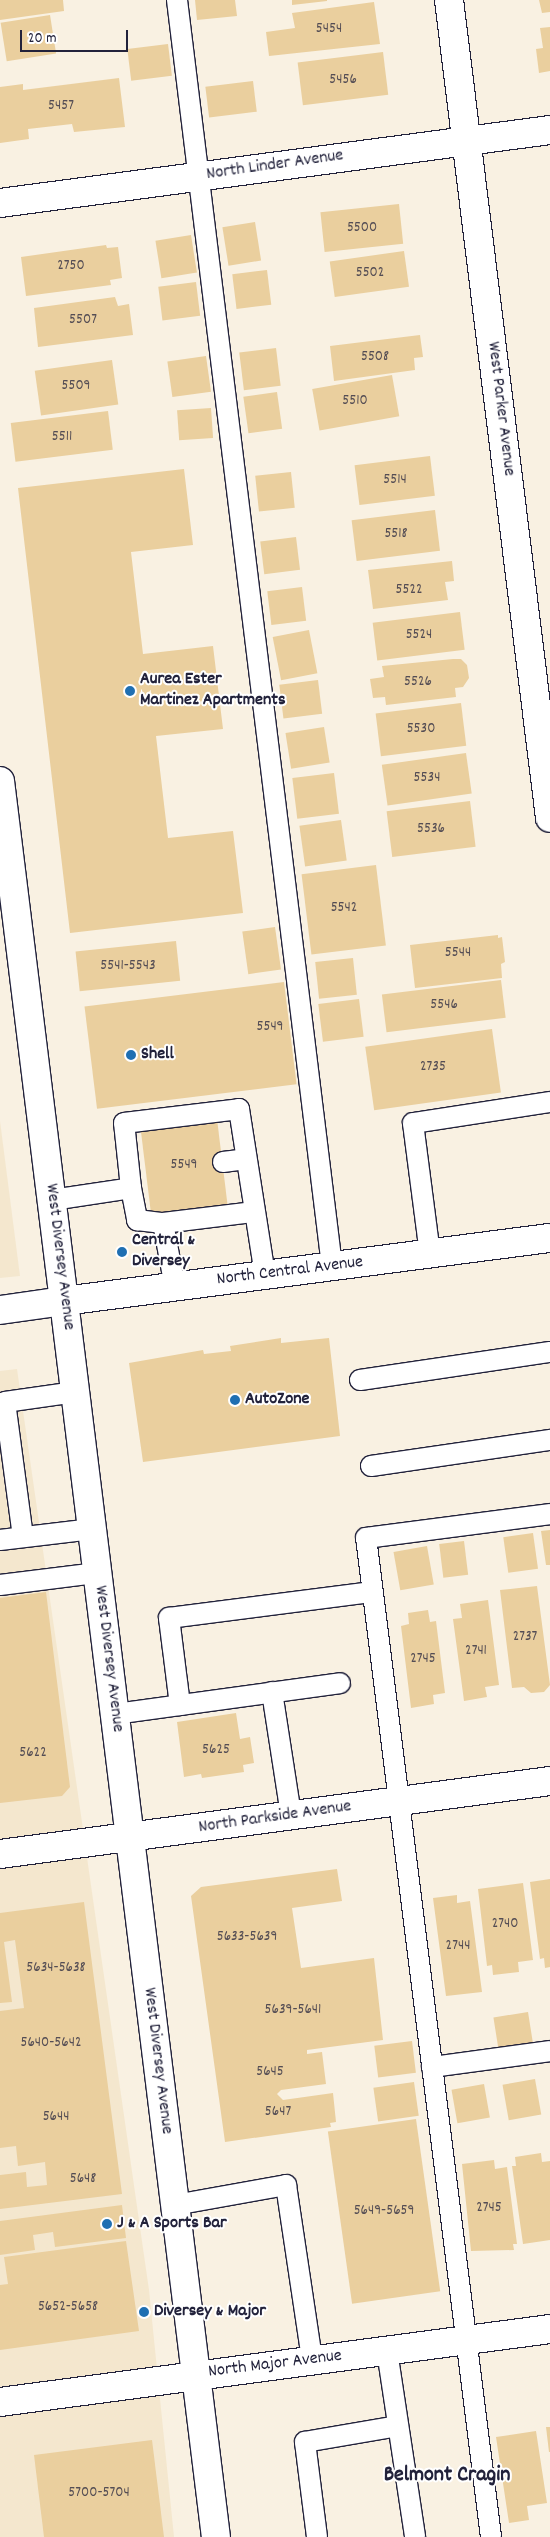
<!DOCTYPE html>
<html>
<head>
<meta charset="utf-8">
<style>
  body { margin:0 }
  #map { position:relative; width:550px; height:2537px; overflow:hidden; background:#f9f1e2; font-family:Dekko,sans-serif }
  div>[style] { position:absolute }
  .built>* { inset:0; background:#f4e7ce }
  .building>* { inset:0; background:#eacf9e; transform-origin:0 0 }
  .roads { filter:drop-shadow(1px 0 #22223b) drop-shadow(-1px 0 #22223b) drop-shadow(0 1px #22223b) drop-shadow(0 -1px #22223b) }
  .service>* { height:20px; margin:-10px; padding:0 10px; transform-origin:10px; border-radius:10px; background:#fff }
  .minor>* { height:28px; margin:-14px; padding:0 14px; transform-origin:14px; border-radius:14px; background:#fff }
  .tertiary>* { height:28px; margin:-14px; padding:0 14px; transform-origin:14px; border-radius:14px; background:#fff }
  .secondary>* { height:28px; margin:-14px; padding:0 14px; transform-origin:14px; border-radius:14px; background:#fff }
  .dots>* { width:14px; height:14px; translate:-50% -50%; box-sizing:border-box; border:2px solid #fff; border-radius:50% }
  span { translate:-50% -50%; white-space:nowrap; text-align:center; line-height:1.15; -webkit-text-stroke:4px #fff; paint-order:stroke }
  .number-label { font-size:15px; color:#544d54 }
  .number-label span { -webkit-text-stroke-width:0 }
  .street-label { font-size:18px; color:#22223b }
  .poi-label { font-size:18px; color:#22223b; font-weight:700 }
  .left { translate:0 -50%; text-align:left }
  .district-label { font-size:22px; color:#22223b; font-weight:700 }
  .scale { position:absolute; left:20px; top:30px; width:108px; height:22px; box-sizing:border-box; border:2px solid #22223b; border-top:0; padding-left:6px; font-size:15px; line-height:18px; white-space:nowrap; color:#22223b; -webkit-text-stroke:4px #fff; paint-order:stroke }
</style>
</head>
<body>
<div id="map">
  <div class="built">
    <i style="clip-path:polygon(0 1121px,20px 1276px,0 1278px)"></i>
    <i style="clip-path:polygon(17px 1369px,149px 2290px,174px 2537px,0 2537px,0 1371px)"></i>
  </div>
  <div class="building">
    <i style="clip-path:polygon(0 0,63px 0,64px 11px,0 20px)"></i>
    <i style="clip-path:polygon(195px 0,235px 0,237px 16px,197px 20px)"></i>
    <i style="clip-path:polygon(292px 0,327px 0,327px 1px,292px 5px)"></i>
    <i style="clip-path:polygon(539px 0,550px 0,550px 12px,542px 13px)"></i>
    <i style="clip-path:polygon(374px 2px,380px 44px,269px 56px,266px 32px,295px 28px,292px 13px)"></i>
    <i style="left:50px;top:15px;width:39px;height:50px;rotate:81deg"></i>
    <i style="clip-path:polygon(550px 27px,550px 71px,539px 73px,536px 49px,543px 48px,540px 28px)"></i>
    <i style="left:168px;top:44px;width:32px;height:41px;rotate:83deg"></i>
    <i style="left:383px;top:52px;width:43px;height:86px;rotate:83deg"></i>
    <i style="clip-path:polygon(119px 78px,125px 127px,74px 132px,72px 124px,28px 129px,29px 139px,0 143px,0 87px,23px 84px,23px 90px)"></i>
    <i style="left:253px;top:81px;width:31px;height:48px;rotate:83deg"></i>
    <i style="left:399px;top:204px;width:40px;height:79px;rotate:84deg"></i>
    <i style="left:255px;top:222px;width:39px;height:33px;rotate:81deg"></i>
    <i style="left:191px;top:235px;width:38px;height:36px;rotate:81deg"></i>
    <i style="clip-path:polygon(106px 245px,107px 248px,118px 247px,122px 278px,110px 280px,111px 285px,26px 296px,21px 257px)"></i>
    <i style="left:404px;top:251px;width:36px;height:75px;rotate:82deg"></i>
    <i style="left:267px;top:270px;width:35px;height:35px;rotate:83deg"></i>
    <i style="left:196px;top:282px;width:34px;height:38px;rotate:83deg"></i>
    <i style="clip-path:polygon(115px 297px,118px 306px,129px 304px,133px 335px,38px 347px,34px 308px)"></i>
    <i style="clip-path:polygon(420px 335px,423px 357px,414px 358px,415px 370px,334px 381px,330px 346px)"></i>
    <i style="left:276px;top:348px;width:38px;height:37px;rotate:83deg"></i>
    <i style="left:206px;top:356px;width:36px;height:39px;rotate:82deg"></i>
    <i style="left:112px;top:360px;width:45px;height:78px;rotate:82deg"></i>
    <i style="left:392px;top:375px;width:42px;height:81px;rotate:80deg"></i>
    <i style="left:277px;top:392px;width:37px;height:34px;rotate:82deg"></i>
    <i style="left:211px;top:408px;width:30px;height:34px;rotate:86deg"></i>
    <i style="left:108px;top:411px;width:39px;height:98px;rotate:83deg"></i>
    <i style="left:430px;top:456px;width:40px;height:76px;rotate:83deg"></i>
    <i style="clip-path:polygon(184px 469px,193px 545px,131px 552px,143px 654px,213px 646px,223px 729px,156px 736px,168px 838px,233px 831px,243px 913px,70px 933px,18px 488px)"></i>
    <i style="left:291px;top:472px;width:36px;height:36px;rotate:84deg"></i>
    <i style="left:435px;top:510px;width:41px;height:84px;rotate:83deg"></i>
    <i style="left:296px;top:537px;width:33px;height:36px;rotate:83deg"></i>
    <i style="clip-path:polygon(452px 561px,454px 581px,445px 582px,448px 600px,373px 609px,368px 570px)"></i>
    <i style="left:302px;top:587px;width:34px;height:35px;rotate:83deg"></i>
    <i style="left:460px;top:612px;width:38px;height:88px;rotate:83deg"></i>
    <i style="left:309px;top:630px;width:44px;height:37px;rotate:79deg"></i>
    <i style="clip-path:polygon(453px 659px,461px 659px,467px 665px,469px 678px,463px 687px,455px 688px,456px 697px,386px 705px,385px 697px,373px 698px,370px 679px,384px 677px,382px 666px)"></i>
    <i style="left:318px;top:680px;width:34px;height:39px;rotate:83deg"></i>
    <i style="left:461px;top:703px;width:43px;height:86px;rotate:83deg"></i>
    <i style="left:324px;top:727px;width:36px;height:39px;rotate:81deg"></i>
    <i style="left:466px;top:753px;width:41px;height:85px;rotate:82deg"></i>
    <i style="left:334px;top:773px;width:41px;height:42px;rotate:83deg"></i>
    <i style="left:470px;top:801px;width:46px;height:84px;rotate:83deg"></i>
    <i style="left:341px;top:820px;width:41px;height:42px;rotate:82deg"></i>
    <i style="left:376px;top:865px;width:81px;height:75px;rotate:83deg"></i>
    <i style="left:275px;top:927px;width:43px;height:33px;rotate:82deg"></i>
    <i style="clip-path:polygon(498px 935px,498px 938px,502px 937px,505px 962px,501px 964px,502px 978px,415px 988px,410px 945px)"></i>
    <i style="left:176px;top:941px;width:40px;height:101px;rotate:84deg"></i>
    <i style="left:353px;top:958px;width:37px;height:38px;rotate:84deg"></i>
    <i style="left:501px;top:980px;width:38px;height:120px;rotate:83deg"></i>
    <i style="left:284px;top:982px;width:103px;height:201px;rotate:83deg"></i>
    <i style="left:359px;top:999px;width:38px;height:41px;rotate:83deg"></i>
    <i style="left:492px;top:1029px;width:64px;height:128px;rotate:82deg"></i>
    <i style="left:217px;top:1119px;width:87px;height:77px;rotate:83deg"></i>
    <i style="clip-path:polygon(281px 1338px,281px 1343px,329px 1338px,340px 1436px,143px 1462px,129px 1363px,203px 1350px,204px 1354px,231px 1351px,230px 1346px)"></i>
    <i style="clip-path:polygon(550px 1530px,550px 1565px,546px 1565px,541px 1531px)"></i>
    <i style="left:533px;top:1533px;width:36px;height:30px;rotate:82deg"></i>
    <i style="left:464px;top:1541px;width:34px;height:25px;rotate:83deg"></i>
    <i style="left:427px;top:1546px;width:39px;height:34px;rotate:80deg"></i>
    <i style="clip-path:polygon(537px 1586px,550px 1685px,544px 1692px,531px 1693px,524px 1687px,512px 1688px,500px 1590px)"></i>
    <i style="clip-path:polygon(46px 1592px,70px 1787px,62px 1796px,0 1803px,0 1598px)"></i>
    <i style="clip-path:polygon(488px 1600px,499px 1685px,485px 1687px,487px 1697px,464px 1701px,453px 1619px,462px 1618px,460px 1604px)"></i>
    <i style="clip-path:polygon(428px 1610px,430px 1622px,436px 1621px,445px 1693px,433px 1695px,434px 1704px,411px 1708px,401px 1626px,409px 1624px,408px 1613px)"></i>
    <i style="clip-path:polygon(236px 1713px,240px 1739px,250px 1737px,254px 1763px,243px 1765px,244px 1772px,202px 1778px,201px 1774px,184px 1777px,177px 1722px)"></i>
    <i style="clip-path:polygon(337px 1869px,342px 1901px,292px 1908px,301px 1968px,374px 1958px,383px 2040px,307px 2050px,307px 2054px,322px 2052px,326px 2084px,281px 2090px,277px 2094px,283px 2100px,333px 2093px,336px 2122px,330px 2123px,331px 2127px,225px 2142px,191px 1896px,201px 1887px)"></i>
    <i style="clip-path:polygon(550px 1879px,550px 1967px,545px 1968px,544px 1958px,540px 1959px,530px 1882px)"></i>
    <i style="clip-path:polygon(523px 1883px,533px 1960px,518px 1962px,519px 1972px,493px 1975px,492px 1965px,487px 1966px,478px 1889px)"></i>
    <i style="clip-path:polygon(457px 1895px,457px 1903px,470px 1901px,482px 1992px,446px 1996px,433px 1898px)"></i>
    <i style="clip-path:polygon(84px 1902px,122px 2194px,0 2209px,0 2175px,26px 2172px,27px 2187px,47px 2185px,45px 2162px,18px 2166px,16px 2146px,0 2148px,0 2011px,24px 2008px,15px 1940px,4px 1942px,12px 2002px,0 2003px,0 1913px)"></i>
    <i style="left:528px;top:2012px;width:33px;height:35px;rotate:81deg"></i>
    <i style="left:412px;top:2041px;width:32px;height:38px;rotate:83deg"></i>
    <i style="left:535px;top:2079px;width:36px;height:33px;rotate:80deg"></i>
    <i style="left:414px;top:2082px;width:34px;height:41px;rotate:82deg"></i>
    <i style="left:484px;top:2084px;width:34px;height:33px;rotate:80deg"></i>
    <i style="left:416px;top:2119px;width:174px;height:89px;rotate:82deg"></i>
    <i style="clip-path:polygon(541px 2153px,542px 2162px,550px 2161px,550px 2240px,523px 2244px,512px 2166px,516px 2166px,515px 2157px)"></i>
    <i style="clip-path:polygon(494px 2160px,495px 2169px,507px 2167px,517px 2244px,513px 2244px,514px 2250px,471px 2251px,462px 2164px)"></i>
    <i style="clip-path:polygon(122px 2205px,126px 2238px,55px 2247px,53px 2232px,33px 2235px,35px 2250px,0 2255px,0 2221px)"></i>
    <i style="clip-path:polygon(126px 2241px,139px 2331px,0 2350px,0 2285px,8px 2284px,4px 2257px)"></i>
    <i style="clip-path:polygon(546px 2427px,550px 2427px,550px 2452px,549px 2452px)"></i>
    <i style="clip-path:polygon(536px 2431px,547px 2503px,527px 2506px,529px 2520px,509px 2523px,496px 2437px)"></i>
    <i style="clip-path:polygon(152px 2440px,164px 2537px,44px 2537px,34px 2455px)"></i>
  </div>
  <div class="roads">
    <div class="service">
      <i style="left:177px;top:0;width:1275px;rotate:83.02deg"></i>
      <i style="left:223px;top:1162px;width:23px;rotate:-7deg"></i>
      <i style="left:131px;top:1188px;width:33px;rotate:79deg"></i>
      <i style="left:137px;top:1220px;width:26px;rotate:7deg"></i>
      <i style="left:163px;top:1223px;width:92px;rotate:-6.9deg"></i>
      <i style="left:52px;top:1200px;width:80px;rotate:-8.6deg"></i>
      <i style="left:131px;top:1188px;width:65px;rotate:-96.1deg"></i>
      <i style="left:124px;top:1123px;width:116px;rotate:-6.9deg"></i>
      <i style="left:239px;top:1109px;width:168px;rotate:81.1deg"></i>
      <i style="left:163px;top:1223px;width:65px;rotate:79.4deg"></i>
      <i style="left:430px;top:1254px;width:132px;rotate:-97.4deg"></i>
      <i style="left:413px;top:1123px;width:139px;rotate:-8.7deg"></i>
      <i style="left:360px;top:1380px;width:192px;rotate:-8.4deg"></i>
      <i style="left:371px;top:1466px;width:181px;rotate:-8.3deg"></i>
      <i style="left:23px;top:1537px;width:136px;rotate:-97.6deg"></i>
      <i style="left:5px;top:1402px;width:71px;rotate:-8.1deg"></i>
      <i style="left:0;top:1540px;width:93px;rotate:-6.8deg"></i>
      <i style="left:0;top:1585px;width:98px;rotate:-7.1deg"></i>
      <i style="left:272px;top:1692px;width:124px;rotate:81.2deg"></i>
      <i style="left:180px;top:1705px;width:88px;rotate:-97.2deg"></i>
      <i style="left:169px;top:1618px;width:205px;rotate:-7.3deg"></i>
      <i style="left:115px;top:1714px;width:227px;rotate:-7.8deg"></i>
      <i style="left:432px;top:2067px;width:119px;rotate:-7.7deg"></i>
      <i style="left:175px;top:2205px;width:113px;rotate:-10.2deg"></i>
      <i style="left:286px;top:2185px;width:177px;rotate:81.5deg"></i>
      <i style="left:387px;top:2351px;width:188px;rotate:81.4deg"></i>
      <i style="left:317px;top:2537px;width:96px;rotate:-97.2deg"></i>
      <i style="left:305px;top:2442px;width:94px;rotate:-9.8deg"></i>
      <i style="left:491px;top:2537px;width:1007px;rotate:-97.13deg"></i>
      <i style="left:366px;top:1538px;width:186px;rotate:-7.4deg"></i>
    </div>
    <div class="minor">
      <i style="left:449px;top:0;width:824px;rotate:82.96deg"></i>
      <i style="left:0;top:203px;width:555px;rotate:-7.56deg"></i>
      <i style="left:0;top:1854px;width:555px;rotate:-7.56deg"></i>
      <i style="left:0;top:2402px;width:555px;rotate:-7.56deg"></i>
    </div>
    <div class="tertiary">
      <i style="left:64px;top:1301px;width:490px;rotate:-7.4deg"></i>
    </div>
    <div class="secondary">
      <i style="left:0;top:781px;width:1769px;rotate:82.99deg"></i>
      <i style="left:0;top:1310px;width:65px;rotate:-8deg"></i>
    </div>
  </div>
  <div class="dots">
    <i style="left:130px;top:691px;background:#1f6fb2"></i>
    <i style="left:131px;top:1055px;background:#1f6fb2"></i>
    <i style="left:122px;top:1252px;background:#1f6fb2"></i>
    <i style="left:235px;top:1400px;background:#1f6fb2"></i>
    <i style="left:107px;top:2224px;background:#1f6fb2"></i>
    <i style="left:144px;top:2312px;background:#1f6fb2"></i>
  </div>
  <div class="number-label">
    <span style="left:329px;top:30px">5454</span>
    <span style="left:343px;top:81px">5456</span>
    <span style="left:61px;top:107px">5457</span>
    <span style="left:362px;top:229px">5500</span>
    <span style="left:71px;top:267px">2750</span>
    <span style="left:370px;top:274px">5502</span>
    <span style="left:83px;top:321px">5507</span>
    <span style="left:375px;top:358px">5508</span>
    <span style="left:76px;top:387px">5509</span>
    <span style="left:355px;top:402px">5510</span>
    <span style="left:62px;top:438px">5511</span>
    <span style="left:395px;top:481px">5514</span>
    <span style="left:396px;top:535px">5518</span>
    <span style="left:409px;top:591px">5522</span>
    <span style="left:419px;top:636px">5524</span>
    <span style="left:418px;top:683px">5526</span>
    <span style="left:421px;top:730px">5530</span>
    <span style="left:427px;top:779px">5534</span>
    <span style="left:431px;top:830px">5536</span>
    <span style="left:344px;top:909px">5542</span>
    <span style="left:458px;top:954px">5544</span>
    <span style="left:128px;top:967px">5541-5543</span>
    <span style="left:444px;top:1006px">5546</span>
    <span style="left:270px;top:1028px">5549</span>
    <span style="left:433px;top:1068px">2735</span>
    <span style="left:184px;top:1166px">5549</span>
    <span style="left:525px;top:1638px">2737</span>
    <span style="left:476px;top:1652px">2741</span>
    <span style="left:423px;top:1660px">2745</span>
    <span style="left:216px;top:1751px">5625</span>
    <span style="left:33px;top:1754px">5622</span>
    <span style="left:505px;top:1925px">2740</span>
    <span style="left:247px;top:1938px">5633-5639</span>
    <span style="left:458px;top:1947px">2744</span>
    <span style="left:56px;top:1969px">5634-5638</span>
    <span style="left:293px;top:2011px">5639-5641</span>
    <span style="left:51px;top:2044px">5640-5642</span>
    <span style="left:270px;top:2073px">5645</span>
    <span style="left:278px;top:2113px">5647</span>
    <span style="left:56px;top:2118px">5644</span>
    <span style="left:83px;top:2180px">5648</span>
    <span style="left:489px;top:2209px">2745</span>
    <span style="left:384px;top:2212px">5649-5659</span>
    <span style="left:68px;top:2308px">5652-5658</span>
    <span style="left:99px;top:2494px">5700-5704</span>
  </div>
  <div class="street-label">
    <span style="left:275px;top:166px;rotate:-8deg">North Linder Avenue</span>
    <span style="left:500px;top:409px;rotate:83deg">West Parker Avenue</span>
    <span style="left:59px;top:1257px;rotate:83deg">West Diversey Avenue</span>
    <span style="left:290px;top:1272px;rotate:-7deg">North Central Avenue</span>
    <span style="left:108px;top:1659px;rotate:83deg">West Diversey Avenue</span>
    <span style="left:275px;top:1818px;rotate:-8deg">North Parkside Avenue</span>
    <span style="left:157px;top:2061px;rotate:83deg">West Diversey Avenue</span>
    <span style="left:275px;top:2365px;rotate:-7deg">North Major Avenue</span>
  </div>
  <div class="poi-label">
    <span class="left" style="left:140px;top:691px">Aurea Ester<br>Martinez Apartments</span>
    <span class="left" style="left:141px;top:1055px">Shell</span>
    <span class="left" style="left:132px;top:1252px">Central &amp;<br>Diversey</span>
    <span class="left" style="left:245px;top:1400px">AutoZone</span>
    <span class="left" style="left:117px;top:2224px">J &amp; A Sports Bar</span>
    <span class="left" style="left:154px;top:2312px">Diversey &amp; Major</span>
  </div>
  <div class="district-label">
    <span style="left:447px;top:2476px">Belmont Cragin</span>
  </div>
  <div class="scale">20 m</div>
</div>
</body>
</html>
